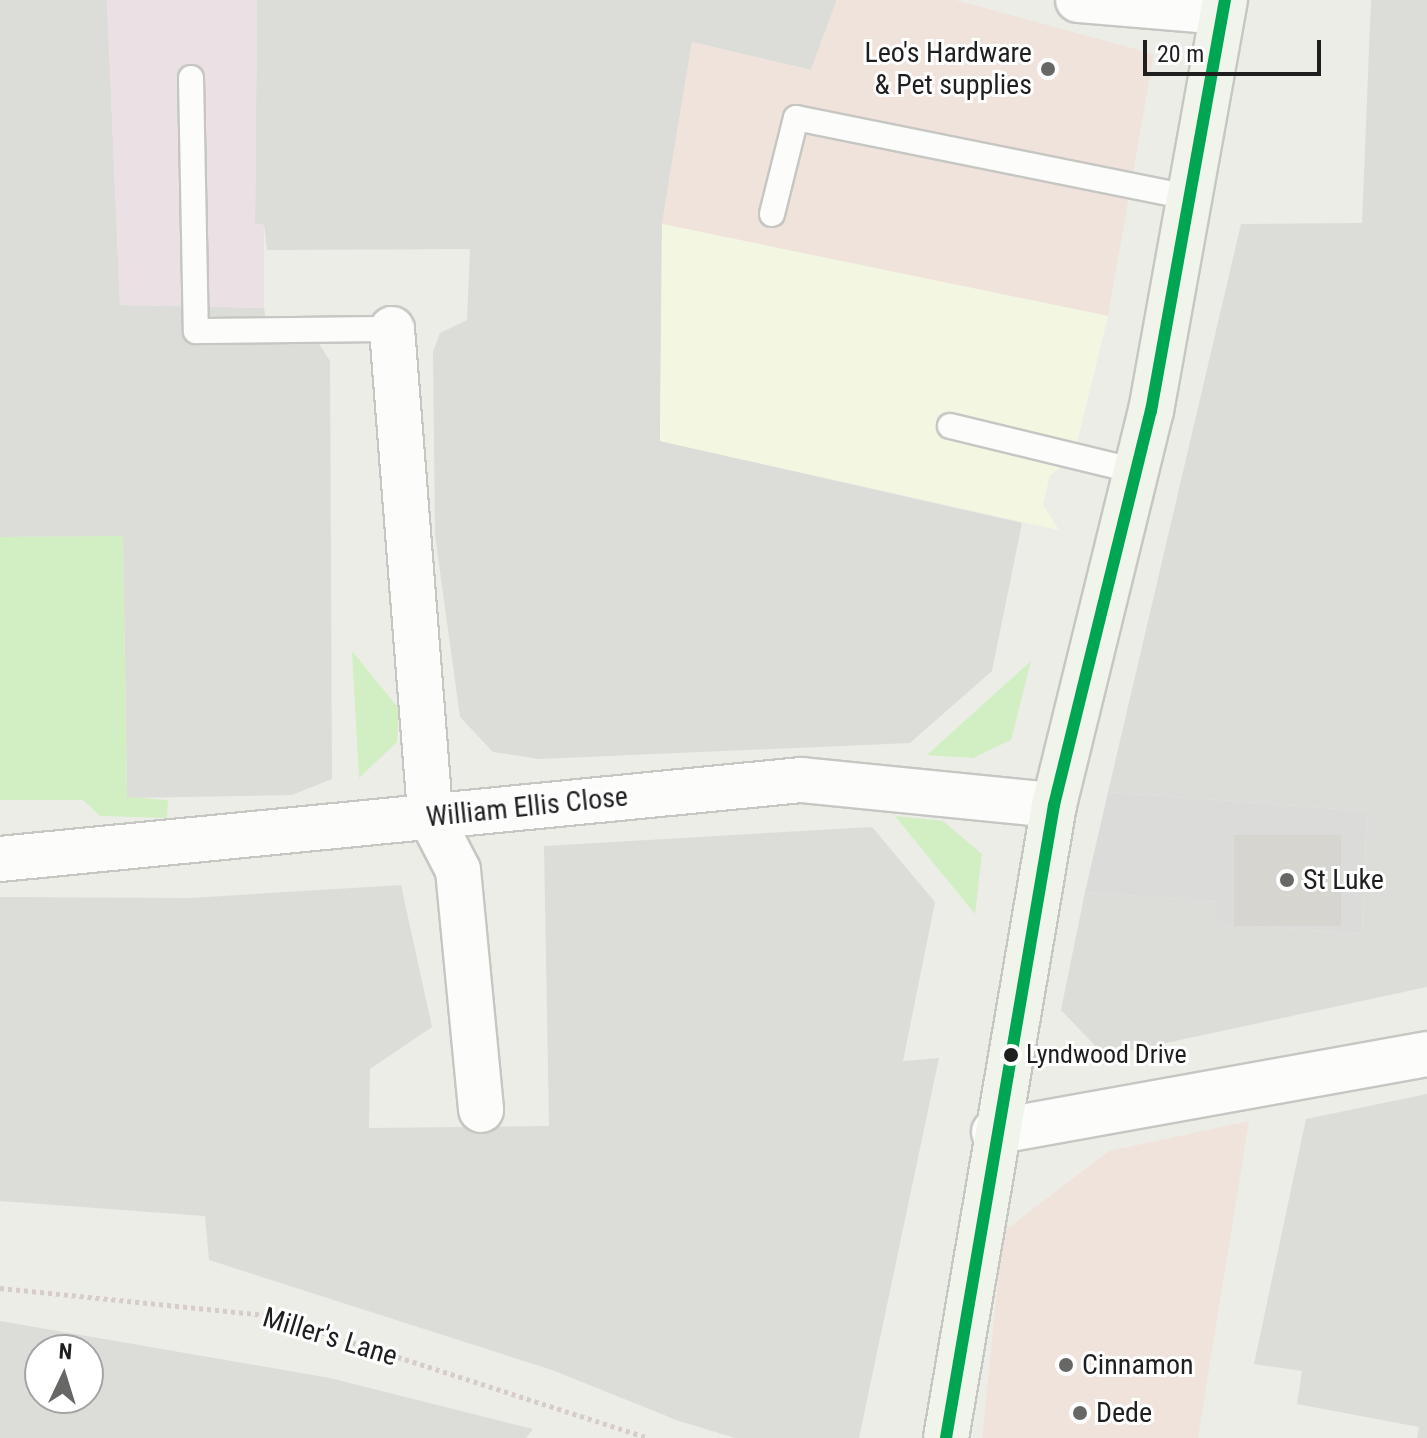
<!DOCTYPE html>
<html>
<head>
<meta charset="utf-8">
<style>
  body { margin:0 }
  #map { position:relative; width:1427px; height:1438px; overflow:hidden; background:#edede7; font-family:"Roboto Condensed",sans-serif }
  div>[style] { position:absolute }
  .residential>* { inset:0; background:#dcdcd9 }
  .commercial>* { inset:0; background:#f0e3db }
  .industrial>* { inset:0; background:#ebe0e4 }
  .education>* { inset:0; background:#f3f7e2 }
  .religious>* { inset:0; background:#dbdbd9 }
  .grass>* { inset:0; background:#d2eec3 }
  .building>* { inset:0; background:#d6d5cf; transform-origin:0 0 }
  .path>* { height:5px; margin-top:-2.5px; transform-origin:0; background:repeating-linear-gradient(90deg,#d7ccc7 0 4px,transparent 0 8px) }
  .roads { filter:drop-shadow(2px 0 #c6c6c3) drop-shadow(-2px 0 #c6c6c3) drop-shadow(0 2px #c6c6c3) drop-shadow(0 -2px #c6c6c3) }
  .service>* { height:24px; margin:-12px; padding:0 12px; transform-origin:12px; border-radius:12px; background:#fcfcfb }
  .minor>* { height:44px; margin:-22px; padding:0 22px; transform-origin:22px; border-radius:22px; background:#fcfcfb }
  .tertiary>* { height:44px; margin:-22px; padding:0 22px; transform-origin:22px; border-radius:22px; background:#fcfcfb }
  .secondary>* { height:44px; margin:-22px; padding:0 22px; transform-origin:22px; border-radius:22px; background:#f1f4ea }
  .bus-1>* { height:12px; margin:-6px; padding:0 6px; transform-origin:6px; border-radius:6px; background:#00a651 }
  .dots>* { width:22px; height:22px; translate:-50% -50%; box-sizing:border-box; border:4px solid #fff; border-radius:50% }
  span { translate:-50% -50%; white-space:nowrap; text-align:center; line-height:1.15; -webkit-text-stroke:6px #fff; paint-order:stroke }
  .bus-label { font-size:26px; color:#1f1f1f }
  .left { translate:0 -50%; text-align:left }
  .poi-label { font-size:28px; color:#1f1f1f }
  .right { translate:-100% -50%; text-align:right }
  .street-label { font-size:28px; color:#1f1f1f }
  .north { position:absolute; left:24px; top:1334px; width:80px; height:80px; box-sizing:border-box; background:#fff; border:2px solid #a5a5a5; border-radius:50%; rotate:4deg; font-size:22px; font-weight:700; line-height:32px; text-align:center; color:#1f1f1f }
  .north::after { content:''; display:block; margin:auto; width:28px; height:36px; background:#676765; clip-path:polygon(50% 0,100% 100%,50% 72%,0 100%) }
  .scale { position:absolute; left:1143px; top:40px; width:178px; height:36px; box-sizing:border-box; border:4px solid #1f1f1f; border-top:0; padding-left:10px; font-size:24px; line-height:28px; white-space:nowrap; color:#1f1f1f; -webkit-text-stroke:6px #fff; paint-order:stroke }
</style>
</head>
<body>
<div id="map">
  <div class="residential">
    <i style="clip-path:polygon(0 0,107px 0,120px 305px,264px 308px,267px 326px,314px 336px,330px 361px,332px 779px,292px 795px,127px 798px,123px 536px,0 537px)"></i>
    <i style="clip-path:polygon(257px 0,837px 0,811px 70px,692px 42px,662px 224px,660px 441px,1022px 523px,992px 671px,910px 743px,539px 759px,493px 752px,460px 717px,435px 535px,433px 352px,440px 333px,467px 320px,470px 249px,267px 250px,264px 225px,255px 224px)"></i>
    <i style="clip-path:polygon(1371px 0,1427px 0,1427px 987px,1105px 1056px,1061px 1010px,1085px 892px,1219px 902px,1218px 923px,1362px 934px,1367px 811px,1108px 792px,1241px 224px,1362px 223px)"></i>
    <i style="clip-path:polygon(872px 827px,935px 902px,903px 1061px,939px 1058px,859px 1438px,735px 1438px,679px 1421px,552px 1370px,209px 1260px,205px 1216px,0 1201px,0 897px,190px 898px,401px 885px,432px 1027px,370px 1069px,369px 1128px,549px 1126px,544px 846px)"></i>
    <i style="clip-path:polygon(1427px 1094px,1427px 1438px,1417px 1438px,1419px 1427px,1297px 1404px,1302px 1371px,1254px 1364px,1306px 1119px)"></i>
    <i style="clip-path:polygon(evenodd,0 1321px,330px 1378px,533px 1429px,526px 1438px,0 1438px,0 1321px,88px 1350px,88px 1398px,40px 1398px,40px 1350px,88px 1350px)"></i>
  </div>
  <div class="commercial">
    <i style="clip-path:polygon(837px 0,955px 0,1154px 54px,1108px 316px,662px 224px,692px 42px,811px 70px)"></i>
    <i style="clip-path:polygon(1249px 1121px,1198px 1438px,982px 1438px,1003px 1232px,1109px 1151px)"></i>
  </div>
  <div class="industrial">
    <i style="clip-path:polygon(107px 0,257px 0,255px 223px,264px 225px,264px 308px,120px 305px)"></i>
  </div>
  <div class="education">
    <i style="clip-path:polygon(662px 224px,1108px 316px,1073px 459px,1050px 475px,1043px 505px,1059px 530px,660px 441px)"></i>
  </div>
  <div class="religious">
    <i style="clip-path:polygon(1108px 792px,1367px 811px,1362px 934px,1217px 923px,1218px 902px,1085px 892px)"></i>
  </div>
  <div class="grass">
    <i style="clip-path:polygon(123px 536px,127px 797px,168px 800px,167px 818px,100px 816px,83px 800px,0 800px,0 537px)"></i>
    <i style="clip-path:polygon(352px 651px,399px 709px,397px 742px,359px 778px)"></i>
    <i style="clip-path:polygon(1031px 661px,1011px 740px,973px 758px,927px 755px)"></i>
    <i style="clip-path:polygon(895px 816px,943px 821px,982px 854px,975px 914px)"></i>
  </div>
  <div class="building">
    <i style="left:1234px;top:835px;width:107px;height:91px"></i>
  </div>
  <div class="path">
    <i style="left:0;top:1288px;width:269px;rotate:5.8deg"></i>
    <i style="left:268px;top:1315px;width:400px;rotate:17.9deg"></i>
  </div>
  <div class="roads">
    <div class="service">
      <i style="left:191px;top:78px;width:253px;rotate:88.9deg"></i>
      <i style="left:196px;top:331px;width:196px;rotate:-0.6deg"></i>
      <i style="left:772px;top:214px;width:99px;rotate:-76deg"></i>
      <i style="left:796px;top:118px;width:401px;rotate:11.4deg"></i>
      <i style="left:950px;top:426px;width:191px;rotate:13.6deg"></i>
    </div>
    <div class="minor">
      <i style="left:392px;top:329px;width:488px;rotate:85.5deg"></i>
      <i style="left:430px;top:816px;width:61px;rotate:62.6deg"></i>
      <i style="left:458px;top:870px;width:241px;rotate:84.5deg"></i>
      <i style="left:0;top:859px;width:806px;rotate:-5.63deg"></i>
      <i style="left:802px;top:780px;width:253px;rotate:5.7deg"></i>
      <i style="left:994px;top:1132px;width:440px;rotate:-10.2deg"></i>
    </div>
    <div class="tertiary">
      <i style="left:1078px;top:0;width:144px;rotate:4.8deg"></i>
    </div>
    <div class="secondary">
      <i style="left:946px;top:1438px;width:642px;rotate:-80.32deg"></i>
      <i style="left:1054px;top:805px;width:406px;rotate:-76.2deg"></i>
      <i style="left:1151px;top:411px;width:418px;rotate:-79.8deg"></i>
    </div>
  </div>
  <div class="bus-1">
    <i style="left:946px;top:1438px;width:642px;rotate:-80.32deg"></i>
    <i style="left:1054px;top:805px;width:406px;rotate:-76.2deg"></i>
    <i style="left:1151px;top:411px;width:418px;rotate:-79.8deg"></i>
  </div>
  <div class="dots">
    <i style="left:1048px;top:69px;background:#676765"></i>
    <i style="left:1287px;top:880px;background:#676765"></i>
    <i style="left:1011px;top:1055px;background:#1f1f1f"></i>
    <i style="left:1066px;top:1365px;background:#676765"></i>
    <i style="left:1080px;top:1413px;background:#676765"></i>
  </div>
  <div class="bus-label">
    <span class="left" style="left:1026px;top:1055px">Lyndwood Drive</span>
  </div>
  <div class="poi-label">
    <span class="right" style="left:1032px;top:69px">Leo's Hardware<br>&amp; Pet supplies</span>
    <span class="left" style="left:1303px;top:880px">St Luke</span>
    <span class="left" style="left:1082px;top:1365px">Cinnamon</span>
    <span class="left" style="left:1096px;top:1413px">Dede</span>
  </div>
  <div class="street-label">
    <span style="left:527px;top:807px;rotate:-6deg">William Ellis Close</span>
    <span style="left:330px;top:1337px;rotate:17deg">Miller's Lane</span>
  </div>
  <div class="north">N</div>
  <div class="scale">20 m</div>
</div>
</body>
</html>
